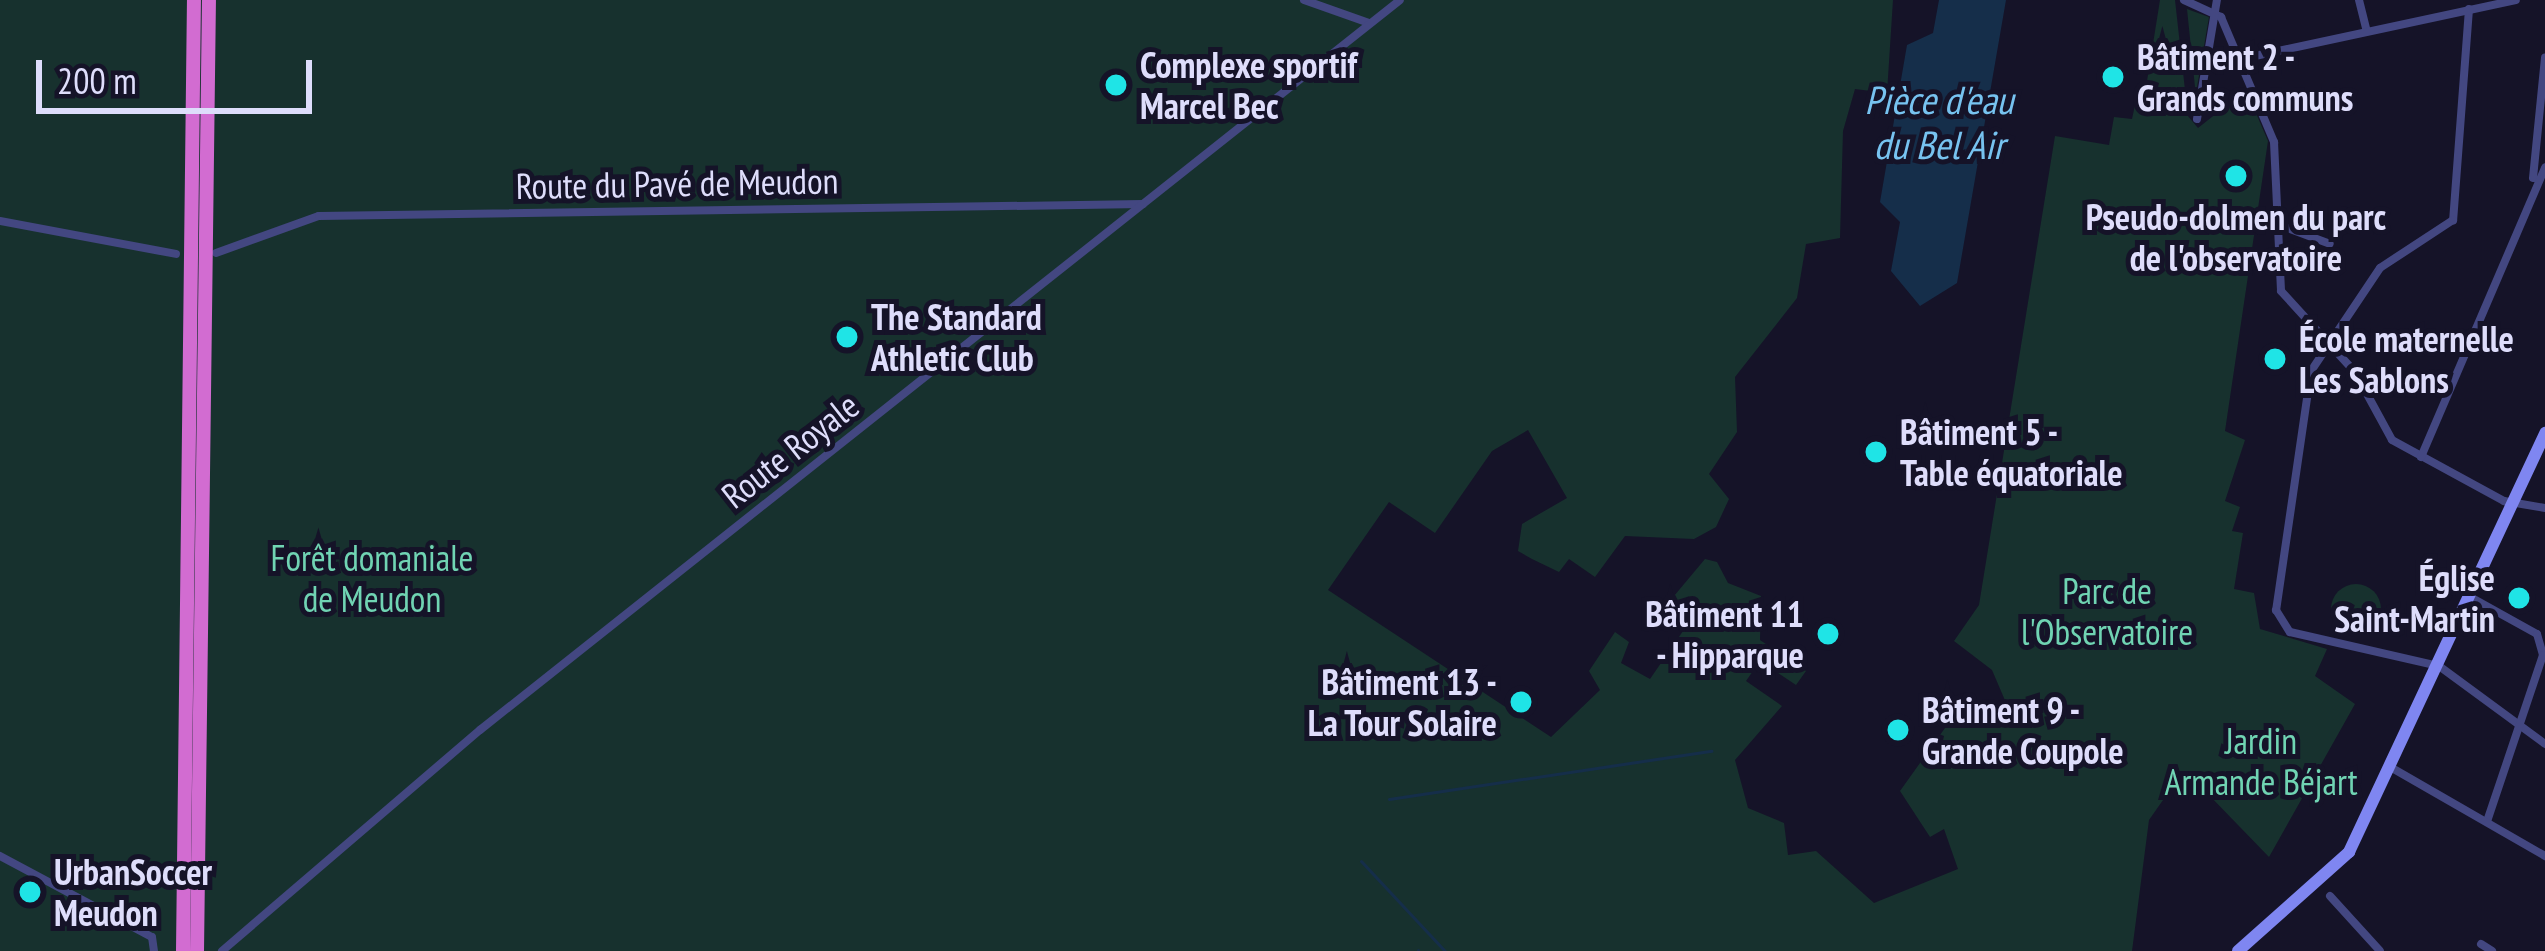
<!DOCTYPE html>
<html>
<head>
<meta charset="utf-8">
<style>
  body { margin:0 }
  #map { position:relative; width:2545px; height:951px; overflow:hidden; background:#151328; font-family:"PT Sans Narrow",sans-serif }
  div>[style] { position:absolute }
  .green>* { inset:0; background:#17312e }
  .round { border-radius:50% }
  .water>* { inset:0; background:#152e4a }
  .stream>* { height:3px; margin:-1.5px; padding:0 1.5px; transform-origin:1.5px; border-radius:1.5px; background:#152e4a }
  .minor>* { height:8px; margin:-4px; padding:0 4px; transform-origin:4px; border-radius:4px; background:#434781 }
  .secondary>* { height:12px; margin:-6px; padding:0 6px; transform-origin:6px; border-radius:6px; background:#7f86f1 }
  .trunk>* { height:14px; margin:-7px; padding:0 7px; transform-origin:7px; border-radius:7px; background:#d26cd1 }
  .dots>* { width:33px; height:33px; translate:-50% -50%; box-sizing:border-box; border:6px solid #151328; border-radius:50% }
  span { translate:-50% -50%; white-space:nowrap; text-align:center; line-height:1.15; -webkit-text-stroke:10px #151328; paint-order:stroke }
  .poi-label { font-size:36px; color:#deddfb; font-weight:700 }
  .left { translate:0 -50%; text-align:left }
  .right { translate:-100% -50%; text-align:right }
  .street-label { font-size:36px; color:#deddfb }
  .park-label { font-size:36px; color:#70d4b3 }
  .water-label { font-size:39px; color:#77c3f0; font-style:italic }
  .scale { position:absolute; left:36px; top:60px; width:276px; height:54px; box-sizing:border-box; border:6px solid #deddfb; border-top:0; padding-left:15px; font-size:36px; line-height:42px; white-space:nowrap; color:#deddfb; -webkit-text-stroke:9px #151328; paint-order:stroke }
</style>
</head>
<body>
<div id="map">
  <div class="green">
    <i style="clip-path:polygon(0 0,1893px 0,1887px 93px,1855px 89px,1843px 131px,1840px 238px,1806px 244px,1797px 298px,1735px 377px,1737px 432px,1709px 474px,1729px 499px,1716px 527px,1694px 539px,1625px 536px,1595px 577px,1569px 559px,1559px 572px,1532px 559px,1518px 551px,1522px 524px,1567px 498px,1528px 430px,1492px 451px,1435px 533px,1389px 502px,1328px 590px,1551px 737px,1600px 690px,1589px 671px,1615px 632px,1629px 642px,1621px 663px,1650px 679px,1683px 631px,1674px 596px,1705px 559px,1717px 562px,1728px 583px,1761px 596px,1760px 640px,1806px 671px,1796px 685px,1760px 661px,1746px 681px,1782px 706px,1735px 760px,1748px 808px,1784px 823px,1788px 855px,1816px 851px,1874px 903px,1958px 869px,1944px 829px,1930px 837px,1900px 791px,1960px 707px,2013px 719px,1992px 670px,1954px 641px,1979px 605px,2055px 136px,2109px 145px,2114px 117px,2132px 119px,2135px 105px,2187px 115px,2198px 128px,2246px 90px,2268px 141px,2225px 431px,2245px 440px,2225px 501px,2240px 507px,2232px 531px,2243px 533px,2234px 589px,2254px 593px,2260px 629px,2327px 649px,2315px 676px,2355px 704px,2269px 857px,2206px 792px,2175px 783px,2149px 820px,2132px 951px,0 951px)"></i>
    <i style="clip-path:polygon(2160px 0,2175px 0,2187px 108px,2144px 100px)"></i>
    <i style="clip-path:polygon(2187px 9px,2209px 17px,2197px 87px,2195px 87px)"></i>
    <i class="round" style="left:2331px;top:584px;width:50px;height:50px"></i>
  </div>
  <div class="water">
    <i style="clip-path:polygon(1939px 0,2006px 0,1957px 283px,1920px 306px,1891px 271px,1900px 222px,1880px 202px,1907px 45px,1933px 33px)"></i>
  </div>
  <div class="stream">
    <i style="left:1389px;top:799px;width:326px;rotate:-8.5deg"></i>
    <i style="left:1361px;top:861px;width:123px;rotate:47deg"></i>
    <i style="left:1418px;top:950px;width:1px;rotate:90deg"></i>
  </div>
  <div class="minor">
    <i style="left:1304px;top:0;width:69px;rotate:19.5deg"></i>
    <i style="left:2184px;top:0;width:41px;rotate:24.7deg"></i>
    <i style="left:2221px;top:17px;width:136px;rotate:67deg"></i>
    <i style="left:2274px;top:142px;width:149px;rotate:87.3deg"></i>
    <i style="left:2281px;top:291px;width:110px;rotate:47.6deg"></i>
    <i style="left:2355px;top:372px;width:77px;rotate:61.4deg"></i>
    <i style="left:2392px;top:440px;width:128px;rotate:28.6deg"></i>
    <i style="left:2504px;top:501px;width:42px;rotate:9.7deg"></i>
    <i style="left:2359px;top:0;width:30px;rotate:76deg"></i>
    <i style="left:2469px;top:9px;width:212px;rotate:94.3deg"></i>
    <i style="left:2453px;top:220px;width:87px;rotate:146.7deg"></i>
    <i style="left:2380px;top:268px;width:124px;rotate:123.8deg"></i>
    <i style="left:2311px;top:371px;width:242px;rotate:98.3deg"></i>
    <i style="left:2276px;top:610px;width:26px;rotate:58deg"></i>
    <i style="left:2290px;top:632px;width:153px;rotate:12.9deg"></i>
    <i style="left:2439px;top:666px;width:132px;rotate:36.3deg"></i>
    <i style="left:2241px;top:59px;width:281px;rotate:-12.1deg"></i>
    <i style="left:2197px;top:119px;width:121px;rotate:-80.5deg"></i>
    <i style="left:2533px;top:178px;width:121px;rotate:-84.3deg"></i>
    <i style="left:0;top:221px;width:179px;rotate:10.6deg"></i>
    <i style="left:2279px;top:225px;width:54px;rotate:20.4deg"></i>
    <i style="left:216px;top:253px;width:109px;rotate:-19.8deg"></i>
    <i style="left:319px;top:216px;width:824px;rotate:-0.83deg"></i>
    <i style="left:2421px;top:457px;width:315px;rotate:-66.8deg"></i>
    <i style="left:2472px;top:598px;width:74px;rotate:29deg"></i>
    <i style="left:2537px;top:634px;width:22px;rotate:74deg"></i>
    <i style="left:2543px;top:655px;width:175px;rotate:108.6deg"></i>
    <i style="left:2392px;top:768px;width:177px;rotate:29.9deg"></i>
    <i style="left:0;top:856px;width:172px;rotate:28.1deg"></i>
    <i style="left:152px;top:937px;width:14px;rotate:82deg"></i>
    <i style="left:2330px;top:896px;width:74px;rotate:47.7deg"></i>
    <i style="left:2481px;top:944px;width:13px;rotate:32deg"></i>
    <i style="left:222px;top:951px;width:340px;rotate:-40.6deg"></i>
    <i style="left:480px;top:730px;width:1174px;rotate:-38.43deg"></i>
  </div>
  <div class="secondary">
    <i style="left:2238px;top:951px;width:149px;rotate:-41.7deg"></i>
    <i style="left:2349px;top:852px;width:463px;rotate:-64.9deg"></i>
  </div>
  <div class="trunk">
    <i style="left:183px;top:951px;width:951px;rotate:-89.34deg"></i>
    <i style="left:197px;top:951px;width:951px;rotate:-89.28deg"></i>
  </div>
  <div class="dots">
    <i style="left:2113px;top:77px;background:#1fe4e6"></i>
    <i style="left:1116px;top:85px;background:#1fe4e6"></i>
    <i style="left:2236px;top:176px;background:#1fe4e6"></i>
    <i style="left:847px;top:337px;background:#1fe4e6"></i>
    <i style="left:2275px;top:359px;background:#1fe4e6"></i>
    <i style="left:1876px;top:452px;background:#1fe4e6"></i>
    <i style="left:2519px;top:598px;background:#1fe4e6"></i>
    <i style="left:1828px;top:634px;background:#1fe4e6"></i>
    <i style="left:1521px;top:702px;background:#1fe4e6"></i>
    <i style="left:1898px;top:730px;background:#1fe4e6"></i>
    <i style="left:30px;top:892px;background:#1fe4e6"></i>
  </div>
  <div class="poi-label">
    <span class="left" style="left:2137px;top:77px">Bâtiment 2 -<br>Grands communs</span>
    <span class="left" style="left:1140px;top:85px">Complexe sportif<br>Marcel Bec</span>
    <span style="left:2236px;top:237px">Pseudo-dolmen du parc<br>de l'observatoire</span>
    <span class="left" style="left:871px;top:337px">The Standard<br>Athletic Club</span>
    <span class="left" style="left:2299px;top:359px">École maternelle<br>Les Sablons</span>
    <span class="left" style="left:1900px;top:452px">Bâtiment 5 -<br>Table équatoriale</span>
    <span class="right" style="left:2495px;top:598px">Église<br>Saint-Martin</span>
    <span class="right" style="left:1804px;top:634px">Bâtiment 11<br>- Hipparque</span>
    <span class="right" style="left:1497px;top:702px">Bâtiment 13 -<br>La Tour Solaire</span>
    <span class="left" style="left:1922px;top:730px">Bâtiment 9 -<br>Grande Coupole</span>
    <span class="left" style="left:54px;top:892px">UrbanSoccer<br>Meudon</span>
  </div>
  <div class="street-label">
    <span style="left:677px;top:183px;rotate:-1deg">Route du Pavé de Meudon</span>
    <span style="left:790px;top:450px;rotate:-38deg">Route Royale</span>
  </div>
  <div class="park-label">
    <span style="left:372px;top:578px">Forêt domaniale<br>de Meudon</span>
    <span style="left:2107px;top:611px">Parc de<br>l'Observatoire</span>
    <span style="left:2261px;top:761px">Jardin<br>Armande Béjart</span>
  </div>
  <div class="water-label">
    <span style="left:1939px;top:123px">Pièce d'eau<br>du Bel Air</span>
  </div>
  <div class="scale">200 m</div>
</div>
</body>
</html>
